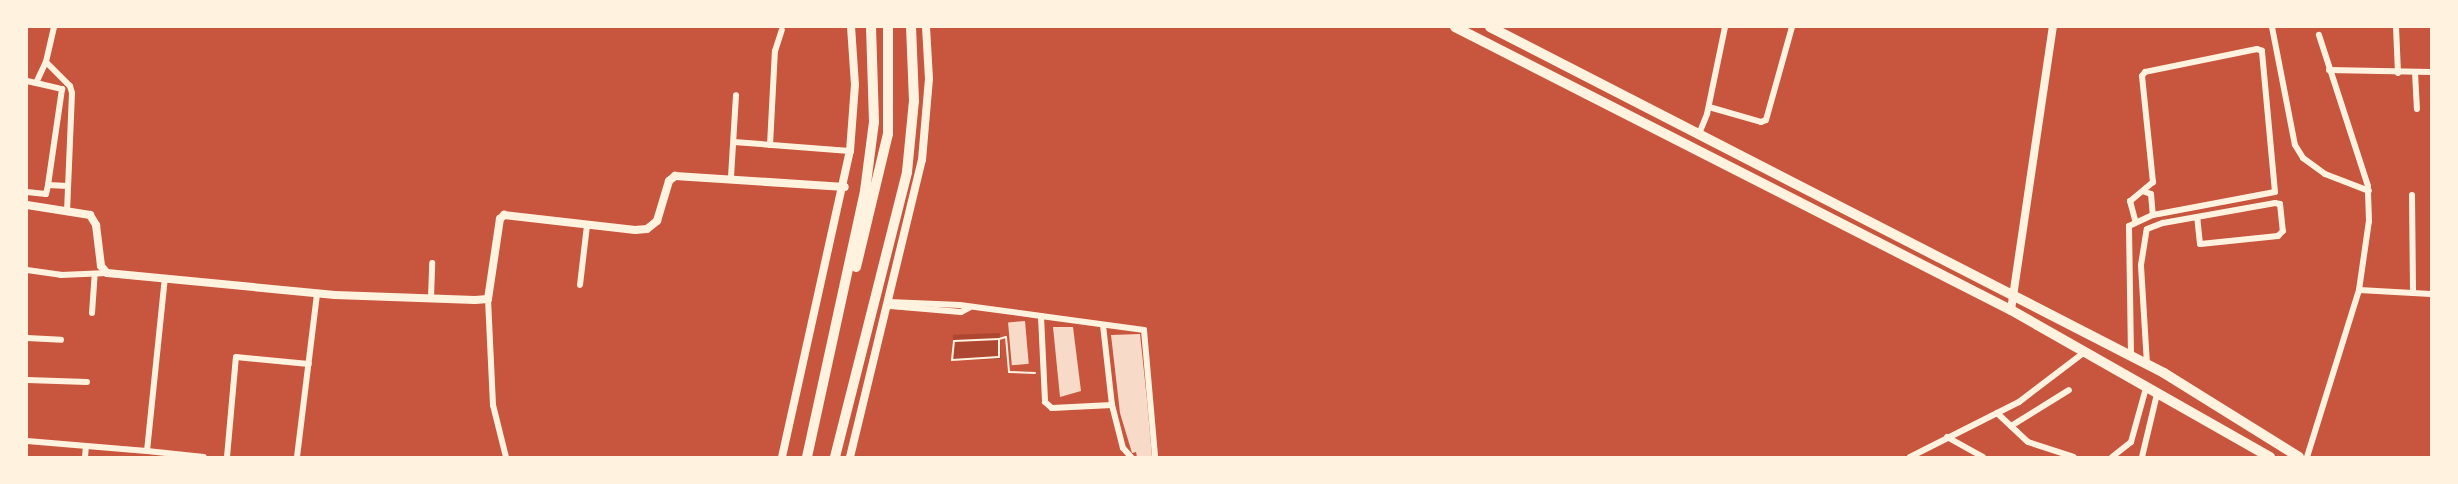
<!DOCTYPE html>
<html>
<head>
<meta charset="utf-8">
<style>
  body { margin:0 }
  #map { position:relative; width:2458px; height:484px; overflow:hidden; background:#c8553d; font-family:Manrope,sans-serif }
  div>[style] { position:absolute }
  .green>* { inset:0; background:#ae4732; transform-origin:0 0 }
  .building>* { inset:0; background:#f7dbc8; transform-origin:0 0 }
  .path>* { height:2px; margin:-1px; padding:0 1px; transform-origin:1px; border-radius:1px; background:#fff3e0 }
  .minor>* { height:6px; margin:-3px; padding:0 3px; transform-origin:3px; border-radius:3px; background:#fff3e0 }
  .tertiary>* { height:8px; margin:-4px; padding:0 4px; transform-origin:4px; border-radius:4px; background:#fff3e0 }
  .primary>* { height:10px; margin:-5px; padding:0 5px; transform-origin:5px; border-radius:5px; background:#fff3e0 }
  .trunk>* { height:10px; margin:-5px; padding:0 5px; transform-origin:5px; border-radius:5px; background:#fff3e0 }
  span { translate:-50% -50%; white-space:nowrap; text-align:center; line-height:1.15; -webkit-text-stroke:5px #fff3e0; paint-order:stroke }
  .frame { position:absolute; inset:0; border:28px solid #fff3e0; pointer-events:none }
</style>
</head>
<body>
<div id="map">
  <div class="green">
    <i style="left:1000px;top:333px;width:26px;height:47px;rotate:88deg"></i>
  </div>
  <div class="building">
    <i style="left:1025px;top:321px;width:43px;height:17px;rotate:85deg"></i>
    <i style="clip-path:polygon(1053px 327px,1073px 327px,1081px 391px,1060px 397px)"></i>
    <i style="clip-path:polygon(1140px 334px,1147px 400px,1152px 457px,1137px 457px,1136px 452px,1132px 453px,1120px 413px,1111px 335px)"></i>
  </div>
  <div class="path">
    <i style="left:999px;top:339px;width:45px;rotate:177.5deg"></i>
    <i style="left:954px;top:341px;width:19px;rotate:96deg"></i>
    <i style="left:952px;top:360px;width:47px;rotate:-3.7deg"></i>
    <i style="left:999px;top:357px;width:18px;rotate:-90deg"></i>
    <i style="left:999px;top:339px;width:7px;rotate:-16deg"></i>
    <i style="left:1006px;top:337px;width:35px;rotate:85deg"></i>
    <i style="left:1009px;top:372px;width:26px;rotate:2deg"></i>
  </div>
  <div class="minor">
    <i style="left:54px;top:27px;width:36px;rotate:103deg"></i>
    <i style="left:46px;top:62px;width:34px;rotate:45deg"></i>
    <i style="left:70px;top:86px;width:7px;rotate:74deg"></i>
    <i style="left:72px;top:93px;width:118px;rotate:92.4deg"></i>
    <i style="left:2272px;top:27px;width:120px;rotate:79deg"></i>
    <i style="left:2295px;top:145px;width:15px;rotate:58deg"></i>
    <i style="left:2303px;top:158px;width:27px;rotate:36deg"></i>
    <i style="left:2325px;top:174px;width:47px;rotate:21.1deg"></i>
    <i style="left:2396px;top:27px;width:46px;rotate:87.5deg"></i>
    <i style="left:2329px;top:70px;width:102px;rotate:1.1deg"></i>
    <i style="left:2415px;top:72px;width:37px;rotate:87deg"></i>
    <i style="left:27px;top:81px;width:9px;rotate:13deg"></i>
    <i style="left:36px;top:83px;width:23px;rotate:-65deg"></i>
    <i style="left:36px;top:83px;width:27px;rotate:13deg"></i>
    <i style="left:62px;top:89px;width:97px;rotate:98.3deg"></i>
    <i style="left:48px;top:185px;width:20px;rotate:3deg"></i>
    <i style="left:1709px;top:107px;width:54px;rotate:16.1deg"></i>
    <i style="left:1761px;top:122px;width:5px;rotate:-22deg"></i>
    <i style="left:1766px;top:120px;width:97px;rotate:-74.4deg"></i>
    <i style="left:1699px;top:134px;width:22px;rotate:-68deg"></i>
    <i style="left:1707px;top:114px;width:89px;rotate:-78.3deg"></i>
    <i style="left:734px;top:142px;width:116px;rotate:4.4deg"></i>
    <i style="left:770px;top:145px;width:94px;rotate:-87deg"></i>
    <i style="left:775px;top:51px;width:22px;rotate:-72deg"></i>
    <i style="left:731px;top:177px;width:82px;rotate:-86.5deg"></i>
    <i style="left:27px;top:192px;width:19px;rotate:6deg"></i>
    <i style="left:46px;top:194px;width:9px;rotate:-77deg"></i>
    <i style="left:2145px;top:192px;width:6px;rotate:18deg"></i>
    <i style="left:2151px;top:194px;width:21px;rotate:85deg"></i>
    <i style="left:2412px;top:195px;width:98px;rotate:89.4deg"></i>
    <i style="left:27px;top:270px;width:34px;rotate:8deg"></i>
    <i style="left:61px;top:275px;width:46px;rotate:-2.5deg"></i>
    <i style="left:580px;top:285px;width:60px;rotate:-83.3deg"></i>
    <i style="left:2359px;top:290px;width:72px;rotate:3.2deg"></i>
    <i style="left:431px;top:298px;width:35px;rotate:-88deg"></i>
    <i style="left:488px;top:299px;width:106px;rotate:87.3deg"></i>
    <i style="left:493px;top:405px;width:54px;rotate:76deg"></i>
    <i style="left:889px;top:302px;width:71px;rotate:2.4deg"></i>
    <i style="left:960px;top:305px;width:82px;rotate:7.7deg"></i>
    <i style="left:1041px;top:316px;width:86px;rotate:87.3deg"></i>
    <i style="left:1045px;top:402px;width:9px;rotate:41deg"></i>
    <i style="left:1052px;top:408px;width:60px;rotate:-2.9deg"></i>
    <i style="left:890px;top:306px;width:71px;rotate:4.8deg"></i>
    <i style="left:961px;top:312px;width:9px;rotate:-27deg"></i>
    <i style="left:92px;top:313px;width:39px;rotate:-86deg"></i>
    <i style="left:1041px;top:316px;width:104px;rotate:7.7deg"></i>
    <i style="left:1144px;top:330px;width:127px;rotate:85deg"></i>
    <i style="left:1103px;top:325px;width:81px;rotate:83.6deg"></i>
    <i style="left:1112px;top:405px;width:44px;rotate:75.7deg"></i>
    <i style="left:1123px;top:448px;width:12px;rotate:48deg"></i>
    <i style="left:27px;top:338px;width:34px;rotate:3deg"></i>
    <i style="left:2131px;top:355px;width:129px;rotate:-90.9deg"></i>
    <i style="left:2129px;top:226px;width:26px;rotate:-25deg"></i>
    <i style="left:2153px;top:215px;width:124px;rotate:-10.7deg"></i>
    <i style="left:2275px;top:192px;width:142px;rotate:-95.3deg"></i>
    <i style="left:2262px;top:51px;width:5px;rotate:-158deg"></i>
    <i style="left:2257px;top:49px;width:114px;rotate:168.4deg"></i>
    <i style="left:2145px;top:72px;width:5px;rotate:127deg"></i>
    <i style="left:2142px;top:76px;width:107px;rotate:84.1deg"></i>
    <i style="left:2153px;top:182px;width:30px;rotate:140deg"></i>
    <i style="left:2130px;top:201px;width:20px;rotate:75deg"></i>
    <i style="left:2147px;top:364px;width:99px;rotate:-93.5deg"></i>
    <i style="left:2141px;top:265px;width:36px;rotate:-81deg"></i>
    <i style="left:2147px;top:229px;width:17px;rotate:-21deg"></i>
    <i style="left:2163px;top:223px;width:114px;rotate:-10.1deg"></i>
    <i style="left:2275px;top:203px;width:5px;rotate:11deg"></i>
    <i style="left:2280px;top:204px;width:27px;rotate:84deg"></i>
    <i style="left:2283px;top:231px;width:7px;rotate:135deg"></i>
    <i style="left:2278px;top:236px;width:78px;rotate:174.1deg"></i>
    <i style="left:2200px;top:244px;width:27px;rotate:-96deg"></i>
    <i style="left:27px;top:380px;width:60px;rotate:1.9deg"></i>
    <i style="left:1997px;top:413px;width:42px;rotate:43.1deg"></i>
    <i style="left:2028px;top:442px;width:48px;rotate:18.1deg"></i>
    <i style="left:2011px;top:426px;width:68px;rotate:-31.8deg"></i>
    <i style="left:1947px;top:437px;width:41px;rotate:29.1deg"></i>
    <i style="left:27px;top:441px;width:120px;rotate:4.8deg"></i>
    <i style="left:147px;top:451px;width:174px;rotate:-84.1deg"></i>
    <i style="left:147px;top:451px;width:57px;rotate:6deg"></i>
    <i style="left:85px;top:457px;width:11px;rotate:-85deg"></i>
    <i style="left:227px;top:457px;width:100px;rotate:-84.9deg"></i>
    <i style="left:236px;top:357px;width:73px;rotate:5.5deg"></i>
    <i style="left:297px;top:457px;width:164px;rotate:-83deg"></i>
    <i style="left:1910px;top:457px;width:122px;rotate:-26.8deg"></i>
    <i style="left:2019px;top:402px;width:84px;rotate:-37.3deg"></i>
    <i style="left:2112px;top:457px;width:24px;rotate:-38deg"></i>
    <i style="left:2131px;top:442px;width:56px;rotate:-74.5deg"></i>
    <i style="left:2142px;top:457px;width:65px;rotate:-76.6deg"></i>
    <i style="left:2307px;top:457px;width:175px;rotate:-72.7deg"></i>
    <i style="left:2359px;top:290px;width:70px;rotate:-81.8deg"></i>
    <i style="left:2369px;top:221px;width:35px;rotate:-92deg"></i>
    <i style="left:2368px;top:186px;width:159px;rotate:-108deg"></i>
  </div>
  <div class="tertiary">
    <i style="left:27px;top:205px;width:64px;rotate:9deg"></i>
    <i style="left:90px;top:215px;width:12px;rotate:59deg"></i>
    <i style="left:96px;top:225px;width:41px;rotate:83deg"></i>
    <i style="left:101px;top:266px;width:9px;rotate:49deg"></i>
    <i style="left:107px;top:273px;width:229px;rotate:5.5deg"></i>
    <i style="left:335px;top:295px;width:140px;rotate:2deg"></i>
    <i style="left:475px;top:300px;width:13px;rotate:-4deg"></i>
    <i style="left:488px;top:299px;width:81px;rotate:-81.5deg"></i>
    <i style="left:500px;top:219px;width:6px;rotate:-45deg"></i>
    <i style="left:504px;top:215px;width:132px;rotate:6.5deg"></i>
    <i style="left:635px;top:230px;width:12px;rotate:-5deg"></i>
    <i style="left:647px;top:229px;width:13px;rotate:-39deg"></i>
    <i style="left:657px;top:221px;width:42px;rotate:-73.3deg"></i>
    <i style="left:669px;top:181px;width:8px;rotate:-40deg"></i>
    <i style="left:675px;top:176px;width:170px;rotate:3.7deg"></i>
    <i style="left:2011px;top:310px;width:286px;rotate:-81.6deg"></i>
    <i style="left:782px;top:457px;width:313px;rotate:-77.5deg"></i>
    <i style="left:850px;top:151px;width:66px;rotate:-85.7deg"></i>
    <i style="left:855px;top:85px;width:58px;rotate:-93.9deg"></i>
    <i style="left:850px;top:457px;width:306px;rotate:-76.4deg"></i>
    <i style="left:922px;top:160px;width:81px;rotate:-85.1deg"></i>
    <i style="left:929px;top:79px;width:52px;rotate:-93.3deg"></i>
  </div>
  <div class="primary">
    <i style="left:1455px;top:27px;width:624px;rotate:26.98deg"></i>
    <i style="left:2011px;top:310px;width:298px;rotate:29.6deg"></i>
    <i style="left:1490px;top:27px;width:758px;rotate:27.17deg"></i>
    <i style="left:2164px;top:373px;width:159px;rotate:31.9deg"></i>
  </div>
  <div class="trunk">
    <i style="left:856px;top:267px;width:137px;rotate:-76.5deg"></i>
    <i style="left:888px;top:134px;width:107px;rotate:-90deg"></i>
    <i style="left:807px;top:457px;width:272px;rotate:-77.7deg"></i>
    <i style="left:865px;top:191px;width:70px;rotate:-82.6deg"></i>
    <i style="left:874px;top:122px;width:95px;rotate:-91.8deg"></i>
    <i style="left:835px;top:457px;width:294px;rotate:-75.8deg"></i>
    <i style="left:907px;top:172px;width:71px;rotate:-84.4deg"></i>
    <i style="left:914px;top:101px;width:74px;rotate:-92.3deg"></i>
  </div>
  <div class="frame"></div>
</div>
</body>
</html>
